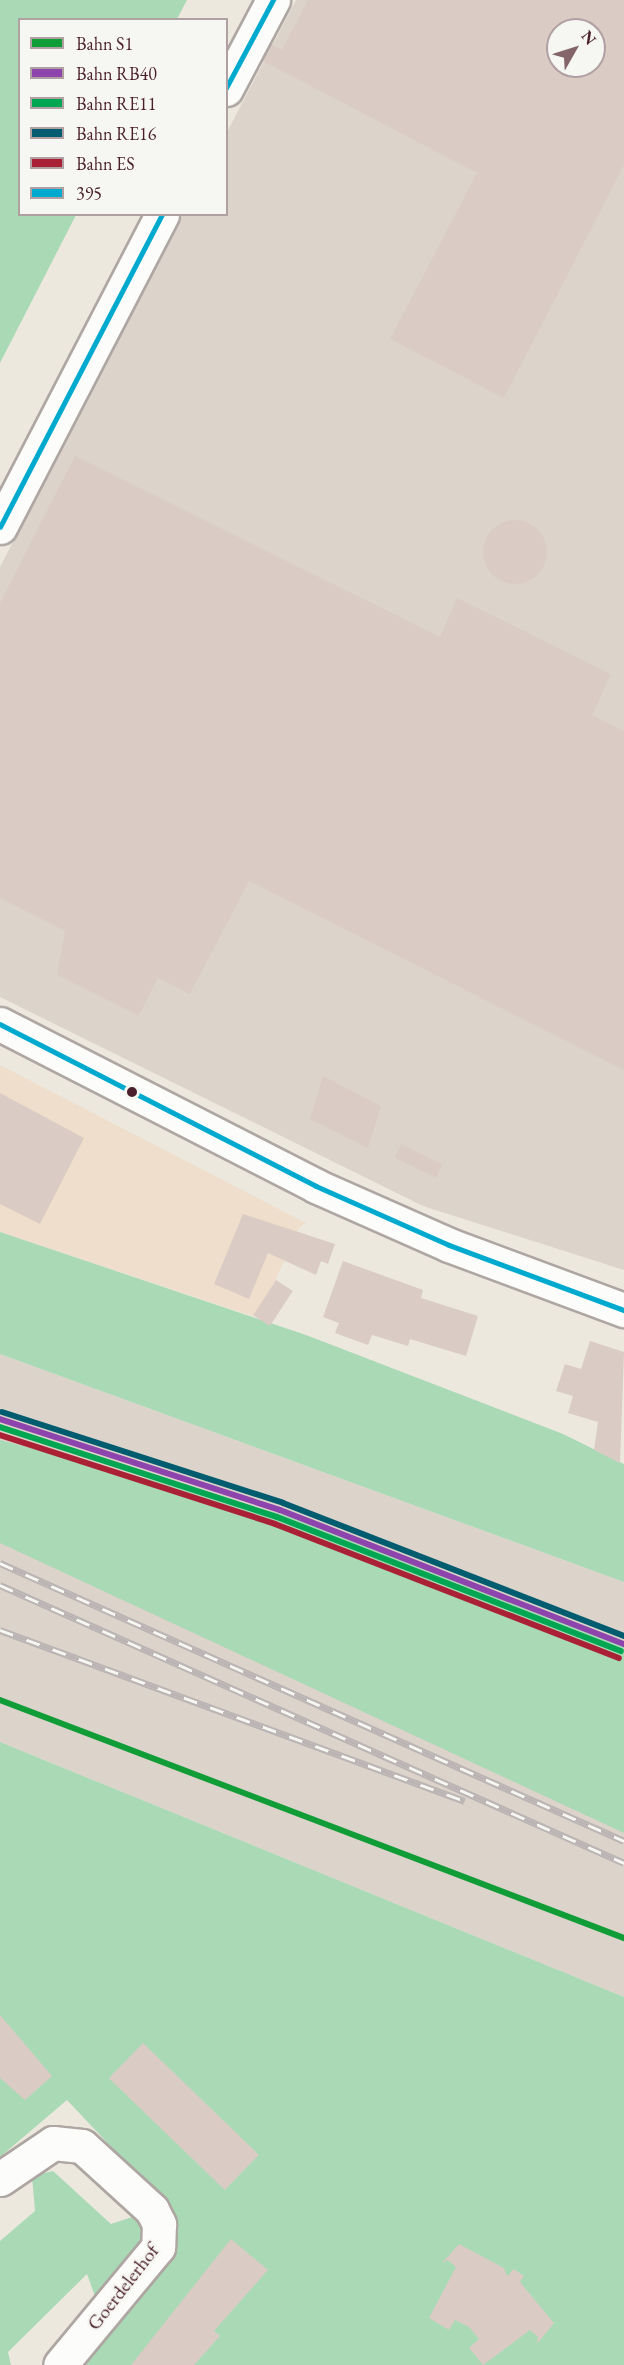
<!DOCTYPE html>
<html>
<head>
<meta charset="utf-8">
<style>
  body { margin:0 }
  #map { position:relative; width:624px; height:2365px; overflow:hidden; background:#ece8de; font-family:"EB Garamond",serif }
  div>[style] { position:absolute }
  .built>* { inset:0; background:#eedecb }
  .industrial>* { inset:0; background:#dcd3ca }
  .green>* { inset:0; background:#a9d9b5 }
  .building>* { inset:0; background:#daccc4; transform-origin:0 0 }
  .round { border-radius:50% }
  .roads { filter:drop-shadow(2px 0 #aea6a2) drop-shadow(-2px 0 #aea6a2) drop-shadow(0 2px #aea6a2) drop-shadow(0 -2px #aea6a2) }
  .minor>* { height:33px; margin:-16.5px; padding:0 16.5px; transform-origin:16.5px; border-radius:16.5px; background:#fcfcfa }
  .rail>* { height:7px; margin-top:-3.5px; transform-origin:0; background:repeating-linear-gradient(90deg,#f6f6f2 0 14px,#bab4b4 0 28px); box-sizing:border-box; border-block:2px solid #bab4b4 }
  .bus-1>* { height:4.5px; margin:-2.25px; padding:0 2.25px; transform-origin:2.25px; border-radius:2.25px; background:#00a9ce }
  .rail-1>* { height:6px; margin:-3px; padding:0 3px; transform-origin:3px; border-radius:3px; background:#109c37 }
  .rail-2>* { height:6px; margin:-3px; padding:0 3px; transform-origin:3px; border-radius:3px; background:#8e44ad }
  .rail-3>* { height:6px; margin:-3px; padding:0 3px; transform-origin:3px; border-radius:3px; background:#00a651 }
  .rail-4>* { height:6px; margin:-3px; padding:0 3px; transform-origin:3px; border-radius:3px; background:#005c6e }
  .rail-5>* { height:6px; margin:-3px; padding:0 3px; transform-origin:3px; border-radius:3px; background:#aa2135 }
  .dots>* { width:16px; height:16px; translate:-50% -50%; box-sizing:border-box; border:3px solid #f6f6f2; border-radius:50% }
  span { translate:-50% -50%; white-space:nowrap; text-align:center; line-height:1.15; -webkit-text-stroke:5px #f6f6f2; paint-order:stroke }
  .street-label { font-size:20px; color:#4a1f2b }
  .legend { position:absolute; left:18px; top:18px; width:210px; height:198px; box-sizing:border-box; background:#f6f6f2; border:2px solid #b1a0a2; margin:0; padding:8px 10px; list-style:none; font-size:18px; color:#4a1f2b }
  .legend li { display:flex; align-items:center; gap:12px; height:30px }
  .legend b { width:30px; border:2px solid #b1a0a2 }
  .north { position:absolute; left:546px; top:18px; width:60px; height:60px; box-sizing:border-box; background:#f6f6f2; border:2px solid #b1a0a2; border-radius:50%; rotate:51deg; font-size:16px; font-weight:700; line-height:24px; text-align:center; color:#4a1f2b }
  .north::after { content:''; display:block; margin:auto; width:21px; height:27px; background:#83656a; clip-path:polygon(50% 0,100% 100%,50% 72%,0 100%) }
</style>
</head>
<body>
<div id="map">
  <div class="built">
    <i style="clip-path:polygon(0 1065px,306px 1223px,299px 1228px,258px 1318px,0 1232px)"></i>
  </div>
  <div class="industrial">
    <i style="clip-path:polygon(evenodd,296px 0,624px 0,624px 1270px,423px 1206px,0 997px,0 567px,183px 215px,226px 214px,227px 132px,296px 0,558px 30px,594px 30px,594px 66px,558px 66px,558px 30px)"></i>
    <i style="clip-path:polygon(0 1354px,624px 1582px,624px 1997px,0 1742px)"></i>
  </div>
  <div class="green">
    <i style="clip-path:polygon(0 0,187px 0,177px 19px,20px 20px,20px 214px,76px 215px,0 363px)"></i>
    <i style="clip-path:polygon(0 1232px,306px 1335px,563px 1434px,624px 1464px,624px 1582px,0 1354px)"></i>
    <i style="clip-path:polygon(0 1440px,323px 1525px,624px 1644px,624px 1833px,0 1543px)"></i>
    <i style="clip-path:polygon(0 1742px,624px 1997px,624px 2365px,78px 2365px,166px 2205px,67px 2100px,0 2157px)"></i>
    <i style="clip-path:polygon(53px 2171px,111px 2224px,141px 2214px,145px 2234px,134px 2258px,96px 2299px,87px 2274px,8px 2352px,11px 2365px,0 2365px,0 2241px,35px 2211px,32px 2176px)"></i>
  </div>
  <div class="building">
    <i style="clip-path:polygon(evenodd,308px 0,624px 0,624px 165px,504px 398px,390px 339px,477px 173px,263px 61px,272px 44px,282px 50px,308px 0,558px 30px,594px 30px,594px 66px,558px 66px,558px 30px)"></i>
    <i style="clip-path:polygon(75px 456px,440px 637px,457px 598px,611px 674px,592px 715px,624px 731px,624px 1070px,249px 881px,190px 994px,158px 978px,139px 1016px,57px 975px,65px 931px,0 898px,0 603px)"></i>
    <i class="round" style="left:483px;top:520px;width:64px;height:64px"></i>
    <i style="clip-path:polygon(323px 1076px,381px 1106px,368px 1148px,310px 1119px)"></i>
    <i style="clip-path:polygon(0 1093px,84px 1138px,40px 1224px,0 1204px)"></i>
    <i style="left:401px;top:1144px;width:46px;height:15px;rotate:26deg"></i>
    <i style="clip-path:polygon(243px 1214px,335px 1244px,328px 1264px,321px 1261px,316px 1275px,268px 1253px,249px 1299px,214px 1284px)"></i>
    <i style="clip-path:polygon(343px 1261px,423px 1290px,421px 1298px,478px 1316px,466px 1356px,410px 1339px,408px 1346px,372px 1335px,368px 1345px,335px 1333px,339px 1323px,323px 1317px)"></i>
    <i style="left:276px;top:1280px;width:20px;height:42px;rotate:33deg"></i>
    <i style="clip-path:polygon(590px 1341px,624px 1352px,620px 1463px,594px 1450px,598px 1422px,568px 1413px,573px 1396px,556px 1391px,565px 1364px,581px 1369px)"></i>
    <i style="clip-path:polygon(0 2015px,52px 2076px,25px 2100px,0 2078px)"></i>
    <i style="left:143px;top:2043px;width:161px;height:49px;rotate:44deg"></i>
    <i style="clip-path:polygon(231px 2239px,268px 2270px,214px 2331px,220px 2336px,194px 2365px,131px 2365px)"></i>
    <i style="clip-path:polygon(459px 2244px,504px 2268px,507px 2276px,514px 2269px,524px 2276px,520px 2282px,554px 2323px,537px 2344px,538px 2337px,530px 2330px,483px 2365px,469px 2348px,479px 2339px,469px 2327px,455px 2320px,449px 2330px,429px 2318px,456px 2267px,448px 2260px,442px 2263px)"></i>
  </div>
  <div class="roads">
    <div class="minor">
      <i style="left:226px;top:89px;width:101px;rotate:-62.2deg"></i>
      <i style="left:0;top:527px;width:352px;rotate:-62.6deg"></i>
      <i style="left:0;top:1024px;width:355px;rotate:27.1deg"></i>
      <i style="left:316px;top:1186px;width:145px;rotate:23.9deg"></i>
      <i style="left:449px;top:1245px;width:187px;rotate:20.4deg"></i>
      <i style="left:0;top:2179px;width:64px;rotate:-34.2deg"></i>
      <i style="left:53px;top:2143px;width:29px;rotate:6deg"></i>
      <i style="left:82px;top:2146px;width:95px;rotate:42.4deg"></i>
      <i style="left:152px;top:2210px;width:16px;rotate:63deg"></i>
      <i style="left:159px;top:2224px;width:23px;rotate:92deg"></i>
      <i style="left:158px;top:2247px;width:153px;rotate:129.7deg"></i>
    </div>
  </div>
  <div class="rail">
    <i style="left:0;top:1563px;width:683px;rotate:24.01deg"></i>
    <i style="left:0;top:1585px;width:683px;rotate:24.01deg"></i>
    <i style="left:0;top:1630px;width:495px;rotate:20.2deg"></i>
  </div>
  <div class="bus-1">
    <i style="left:226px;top:88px;width:100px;rotate:-61.9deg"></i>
    <i style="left:0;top:527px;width:352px;rotate:-62.6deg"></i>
    <i style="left:0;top:1024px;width:355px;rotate:27.1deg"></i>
    <i style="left:316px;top:1186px;width:145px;rotate:23.9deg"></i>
    <i style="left:449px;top:1245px;width:187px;rotate:20.4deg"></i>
  </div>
  <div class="rail-1">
    <i style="left:0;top:1700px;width:668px;rotate:20.88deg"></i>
  </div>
  <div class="rail-2">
    <i style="left:0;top:1419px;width:294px;rotate:18deg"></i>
    <i style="left:280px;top:1510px;width:369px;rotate:21.3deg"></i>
  </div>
  <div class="rail-3">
    <i style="left:0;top:1427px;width:291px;rotate:18deg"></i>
    <i style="left:277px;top:1517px;width:369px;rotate:21.3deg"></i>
  </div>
  <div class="rail-4">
    <i style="left:2px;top:1412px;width:295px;rotate:17.9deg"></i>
    <i style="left:283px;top:1503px;width:366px;rotate:21.3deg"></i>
  </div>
  <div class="rail-5">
    <i style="left:0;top:1435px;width:289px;rotate:17.9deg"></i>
    <i style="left:275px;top:1524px;width:369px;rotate:21.3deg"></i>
  </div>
  <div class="dots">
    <i style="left:132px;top:1092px;background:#4a1f2b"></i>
  </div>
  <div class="street-label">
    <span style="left:123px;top:2287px;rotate:-52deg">Goerdelerhof</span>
  </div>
  <ul class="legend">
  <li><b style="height:8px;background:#109c37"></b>Bahn S1</li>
  <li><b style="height:8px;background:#8e44ad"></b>Bahn RB40</li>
  <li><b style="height:8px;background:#00a651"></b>Bahn RE11</li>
  <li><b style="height:8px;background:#005c6e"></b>Bahn RE16</li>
  <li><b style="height:8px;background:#aa2135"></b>Bahn ES</li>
  <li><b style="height:8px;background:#00a9ce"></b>395</li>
  </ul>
  <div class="north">N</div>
</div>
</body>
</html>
